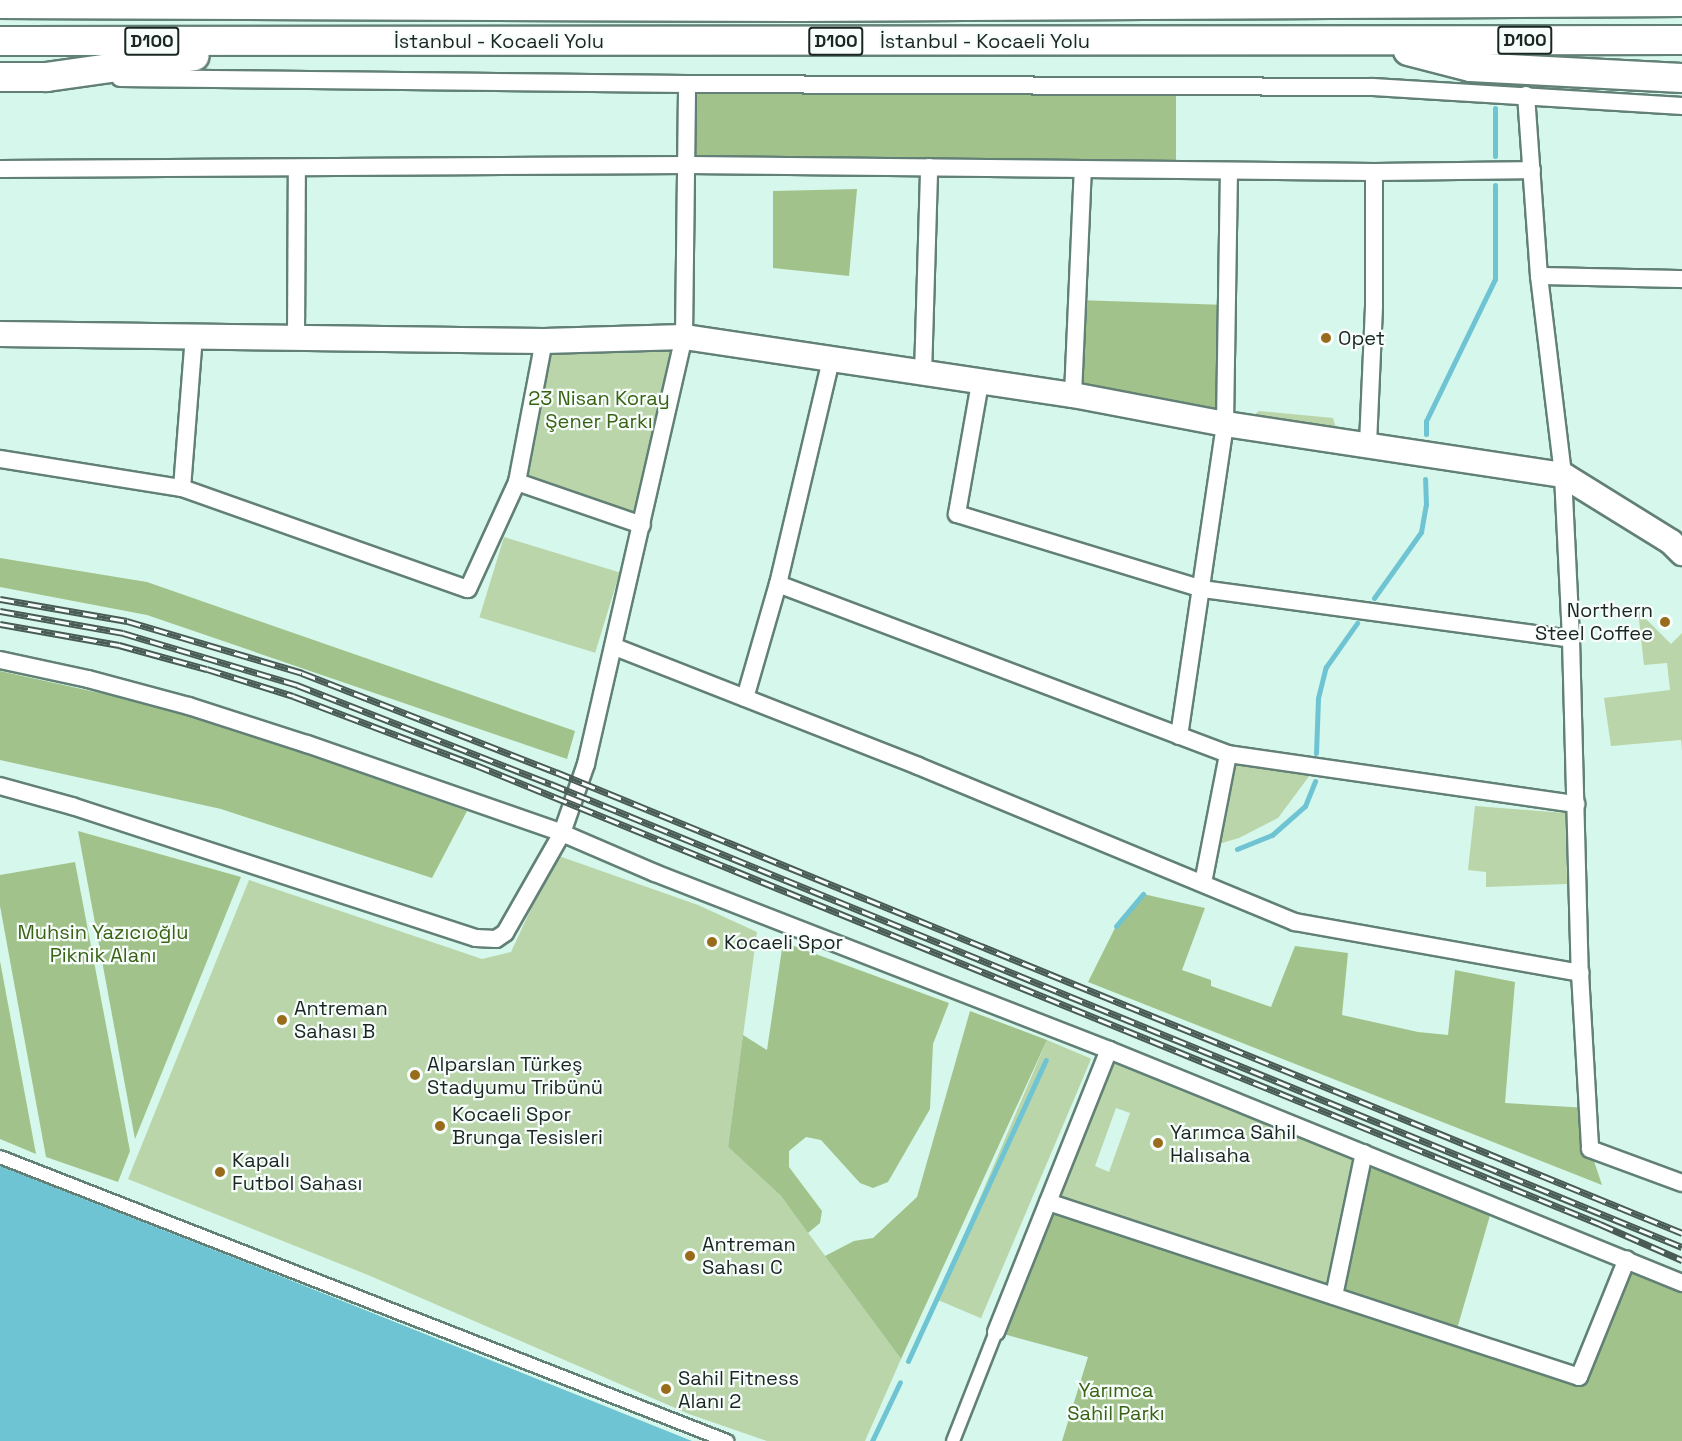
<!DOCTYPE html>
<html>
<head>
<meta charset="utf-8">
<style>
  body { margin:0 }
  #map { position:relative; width:1682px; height:1441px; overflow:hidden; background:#d6f7eb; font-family:"Space Grotesk",sans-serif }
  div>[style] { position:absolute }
  .green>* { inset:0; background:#b9d5a9; transform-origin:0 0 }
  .forest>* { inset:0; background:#a1c38b; transform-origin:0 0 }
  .water>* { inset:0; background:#6fc4d3 }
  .stream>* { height:5px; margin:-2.5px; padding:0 2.5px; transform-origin:2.5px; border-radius:2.5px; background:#6fc4d3 }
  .roads { filter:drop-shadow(2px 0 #628076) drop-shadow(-2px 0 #628076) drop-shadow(0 2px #628076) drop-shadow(0 -2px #628076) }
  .pedestrian>* { height:12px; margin:-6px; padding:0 6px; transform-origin:6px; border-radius:6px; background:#fff }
  .minor>* { height:16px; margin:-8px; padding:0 8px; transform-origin:8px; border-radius:8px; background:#fff }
  .secondary>* { height:24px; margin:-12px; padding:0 12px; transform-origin:12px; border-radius:12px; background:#fff }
  .trunk>* { height:28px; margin:-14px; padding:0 14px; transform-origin:14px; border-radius:14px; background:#fff }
  .rail>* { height:7px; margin-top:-3.5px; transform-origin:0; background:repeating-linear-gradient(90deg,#f7fdfb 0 14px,#495b55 0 28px); box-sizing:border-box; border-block:2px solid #495b55 }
  .dots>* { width:16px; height:16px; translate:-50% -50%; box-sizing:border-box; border:3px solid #f7fdfb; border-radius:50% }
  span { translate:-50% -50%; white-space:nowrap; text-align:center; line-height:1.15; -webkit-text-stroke:4.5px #f7fdfb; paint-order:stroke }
  .shield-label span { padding:2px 4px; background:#f7fdfb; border:2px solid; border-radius:4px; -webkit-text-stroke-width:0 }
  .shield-label { font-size:18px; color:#1a2622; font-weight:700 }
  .street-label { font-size:20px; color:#1a2622 }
  .poi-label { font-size:20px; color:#1a2622 }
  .left { translate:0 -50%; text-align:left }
  .right { translate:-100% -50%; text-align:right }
  .park-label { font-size:20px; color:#396214 }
</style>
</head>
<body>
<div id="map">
  <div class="green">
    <i style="clip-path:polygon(684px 337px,642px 525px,517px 482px,544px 341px)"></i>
    <i style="clip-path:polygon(1259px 411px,1333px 418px,1336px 428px,1252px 417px)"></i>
    <i style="left:504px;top:537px;width:121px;height:84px;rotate:17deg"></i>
    <i style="clip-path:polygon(1638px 611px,1671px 644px,1682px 633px,1682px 751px,1681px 740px,1611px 746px,1604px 698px,1670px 690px,1667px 663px,1644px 665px)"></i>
    <i style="clip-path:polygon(1231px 760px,1310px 775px,1278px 818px,1239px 838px,1215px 845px)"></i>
    <i style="clip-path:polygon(1475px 806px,1566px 813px,1567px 884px,1486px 887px,1486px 872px,1468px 870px)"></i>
    <i style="clip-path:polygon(556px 855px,698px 905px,757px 932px,728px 1147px,781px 1196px,901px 1359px,865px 1441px,767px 1441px,689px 1414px,368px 1275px,128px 1179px,249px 880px,482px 959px,511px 952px)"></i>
    <i style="left:1047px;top:1040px;width:48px;height:282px;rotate:23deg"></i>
    <i style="clip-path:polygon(evenodd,1109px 1050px,1364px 1153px,1334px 1296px,1048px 1202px,1109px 1050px,1116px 1108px,1130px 1113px,1109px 1172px,1095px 1166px,1116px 1108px)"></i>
  </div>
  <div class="forest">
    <i style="left:687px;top:84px;width:489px;height:81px"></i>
    <i style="clip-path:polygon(857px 189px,849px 276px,773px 268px,773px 191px)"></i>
    <i style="clip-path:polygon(1077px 300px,1227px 305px,1225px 424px,1073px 395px)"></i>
    <i style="clip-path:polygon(0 558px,147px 582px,575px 731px,567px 759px,147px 615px,0 587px)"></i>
    <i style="clip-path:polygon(0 671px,186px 712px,467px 811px,432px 878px,221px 809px,0 760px)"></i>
    <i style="clip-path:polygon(78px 831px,241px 877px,135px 1139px)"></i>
    <i style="clip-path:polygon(75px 862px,130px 1151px,118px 1182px,46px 1157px,0 906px,0 875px)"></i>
    <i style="clip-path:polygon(1143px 894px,1205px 908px,1182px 970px,1211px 980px,1211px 986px,1271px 1007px,1295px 946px,1348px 953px,1342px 1015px,1418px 1032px,1448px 1035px,1455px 970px,1515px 982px,1505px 1103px,1588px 1108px,1590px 1149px,1602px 1185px,1088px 982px,1116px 926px)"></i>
    <i style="clip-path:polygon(783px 942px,949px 1003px,933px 1044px,930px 1109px,888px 1182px,873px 1188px,860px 1183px,821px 1140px,806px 1137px,789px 1151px,789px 1167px,822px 1211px,820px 1223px,808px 1233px,781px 1196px,728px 1147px,743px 1035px,767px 1050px)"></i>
    <i style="clip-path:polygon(0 961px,36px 1154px,0 1139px)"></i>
    <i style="clip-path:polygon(970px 1011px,1047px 1040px,901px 1359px,825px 1256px,854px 1241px,873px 1238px,917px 1197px)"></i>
    <i style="clip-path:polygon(1364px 1153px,1493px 1205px,1455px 1336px,1579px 1377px,1627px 1259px,1682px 1283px,1682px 1441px,1062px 1441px,1088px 1357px,996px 1332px,1048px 1202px,1334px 1296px)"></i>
  </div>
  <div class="water">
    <i style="clip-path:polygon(0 1166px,255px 1266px,692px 1441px,0 1441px)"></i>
  </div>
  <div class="stream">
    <i style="left:1495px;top:156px;width:48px;rotate:-90deg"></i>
    <i style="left:1426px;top:434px;width:13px;rotate:-90deg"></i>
    <i style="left:1426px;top:421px;width:158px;rotate:-64.1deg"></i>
    <i style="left:1495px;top:279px;width:94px;rotate:-90deg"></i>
    <i style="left:1374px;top:598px;width:81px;rotate:-54.5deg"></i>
    <i style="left:1421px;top:532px;width:27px;rotate:-80deg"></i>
    <i style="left:1426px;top:505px;width:26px;rotate:-92deg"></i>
    <i style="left:1316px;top:753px;width:55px;rotate:-87.9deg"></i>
    <i style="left:1318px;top:698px;width:32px;rotate:-76deg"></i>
    <i style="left:1326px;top:667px;width:54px;rotate:-54.8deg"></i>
    <i style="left:1237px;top:849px;width:38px;rotate:-22deg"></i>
    <i style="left:1272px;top:835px;width:44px;rotate:-41.3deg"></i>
    <i style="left:1305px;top:806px;width:27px;rotate:-68deg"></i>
    <i style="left:1116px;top:926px;width:42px;rotate:-49.8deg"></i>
    <i style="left:908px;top:1361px;width:331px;rotate:-65.4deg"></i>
    <i style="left:872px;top:1441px;width:65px;rotate:-64.6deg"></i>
  </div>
  <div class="roads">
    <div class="pedestrian">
      <i style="left:0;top:1157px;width:781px;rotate:21.34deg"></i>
      <i style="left:953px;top:1441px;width:117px;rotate:-68.5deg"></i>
    </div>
    <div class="minor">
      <i style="left:120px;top:78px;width:567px;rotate:0.61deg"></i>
      <i style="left:1526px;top:95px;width:181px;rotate:85.9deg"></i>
      <i style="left:1539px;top:276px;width:200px;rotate:83.1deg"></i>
      <i style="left:1563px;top:475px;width:164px;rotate:87.2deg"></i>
      <i style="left:1571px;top:639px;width:334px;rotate:88.5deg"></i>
      <i style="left:1580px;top:973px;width:176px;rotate:86.7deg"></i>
      <i style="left:1590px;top:1149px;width:98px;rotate:20.3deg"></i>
      <i style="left:0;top:169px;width:688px;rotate:-0.33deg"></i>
      <i style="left:688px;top:165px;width:686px;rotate:0.58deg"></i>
      <i style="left:1374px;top:172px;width:158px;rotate:-0.7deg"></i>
      <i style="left:1539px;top:276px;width:143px;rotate:1.2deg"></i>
      <i style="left:296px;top:337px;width:169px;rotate:-89.7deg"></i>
      <i style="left:923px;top:375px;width:208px;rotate:-88.3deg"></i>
      <i style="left:980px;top:383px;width:133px;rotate:100deg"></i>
      <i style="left:957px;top:514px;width:256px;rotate:17deg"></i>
      <i style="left:1202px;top:589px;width:372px;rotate:7.7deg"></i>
      <i style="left:1073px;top:395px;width:226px;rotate:-87.5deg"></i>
      <i style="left:1368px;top:444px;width:139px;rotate:-87.5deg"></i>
      <i style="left:1374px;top:305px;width:133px;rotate:-90deg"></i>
      <i style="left:0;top:459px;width:184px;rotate:9.1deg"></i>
      <i style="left:182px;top:488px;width:303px;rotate:19.5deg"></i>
      <i style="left:468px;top:589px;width:118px;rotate:-65.4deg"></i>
      <i style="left:517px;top:482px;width:144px;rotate:-79.2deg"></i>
      <i style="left:517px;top:482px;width:132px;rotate:19deg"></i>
      <i style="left:182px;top:488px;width:152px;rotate:-85.5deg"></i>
      <i style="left:778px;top:584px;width:481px;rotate:20.7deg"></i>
      <i style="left:1228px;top:754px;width:352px;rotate:8.2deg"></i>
      <i style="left:615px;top:647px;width:326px;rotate:21.4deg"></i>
      <i style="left:918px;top:766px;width:408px;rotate:22.5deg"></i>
      <i style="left:1295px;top:922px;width:290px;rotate:10.1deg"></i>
      <i style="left:0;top:660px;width:90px;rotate:12.2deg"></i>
      <i style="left:88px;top:679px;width:105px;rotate:15deg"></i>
      <i style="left:189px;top:706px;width:124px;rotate:17.9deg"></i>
      <i style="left:307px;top:744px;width:270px;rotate:19.2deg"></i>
      <i style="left:562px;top:833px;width:101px;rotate:23.3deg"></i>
      <i style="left:655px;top:873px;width:487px;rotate:21.3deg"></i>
      <i style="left:1109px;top:1050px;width:619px;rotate:22.13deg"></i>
      <i style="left:745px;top:698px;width:119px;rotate:-73.9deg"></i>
      <i style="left:778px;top:584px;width:230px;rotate:-76.7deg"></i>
      <i style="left:1179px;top:736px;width:315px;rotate:-81.6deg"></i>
      <i style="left:1225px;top:424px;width:253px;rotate:-89.1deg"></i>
      <i style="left:0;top:786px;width:75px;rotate:15.5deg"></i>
      <i style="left:72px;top:806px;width:425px;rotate:18.1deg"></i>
      <i style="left:476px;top:938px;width:20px;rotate:3deg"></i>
      <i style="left:496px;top:939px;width:11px;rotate:-34deg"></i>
      <i style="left:505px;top:933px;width:115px;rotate:-60.3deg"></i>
      <i style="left:562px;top:833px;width:73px;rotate:-70.8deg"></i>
      <i style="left:586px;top:764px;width:438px;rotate:-77.1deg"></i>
      <i style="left:684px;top:337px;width:253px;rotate:-89.3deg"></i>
      <i style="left:687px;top:84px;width:686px;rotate:0.25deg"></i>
      <i style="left:1373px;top:87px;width:310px;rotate:3.5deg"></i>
      <i style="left:1203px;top:883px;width:131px;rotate:-79deg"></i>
      <i style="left:1048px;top:1202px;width:559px;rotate:18.24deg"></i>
      <i style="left:1579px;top:1377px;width:127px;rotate:-67.9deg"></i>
      <i style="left:1334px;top:1296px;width:146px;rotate:-78.2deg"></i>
      <i style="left:996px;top:1332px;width:304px;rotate:-68.2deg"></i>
    </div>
    <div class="secondary">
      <i style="left:0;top:334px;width:544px;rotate:0.74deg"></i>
      <i style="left:544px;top:341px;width:140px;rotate:-1.6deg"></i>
      <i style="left:684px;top:337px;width:393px;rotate:8.5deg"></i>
      <i style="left:1073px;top:395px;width:155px;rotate:10.8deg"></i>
      <i style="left:1225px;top:424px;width:342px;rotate:8.6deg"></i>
      <i style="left:1563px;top:475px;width:127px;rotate:31.8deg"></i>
      <i style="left:1671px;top:542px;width:16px;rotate:45deg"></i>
    </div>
    <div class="trunk">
      <i style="left:0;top:4px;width:799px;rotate:0.22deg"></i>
      <i style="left:799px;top:7px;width:883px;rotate:-0.32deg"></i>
      <i style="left:0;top:41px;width:1682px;rotate:-0.03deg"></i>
      <i style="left:1408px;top:51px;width:64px;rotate:14.5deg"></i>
      <i style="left:1470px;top:67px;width:212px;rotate:3deg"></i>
      <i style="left:0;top:77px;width:47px"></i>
      <i style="left:47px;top:77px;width:149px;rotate:-8.1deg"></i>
    </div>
  </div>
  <div class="rail">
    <i style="left:0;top:599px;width:129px;rotate:9.8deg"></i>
    <i style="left:127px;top:621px;width:183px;rotate:16.5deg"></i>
    <i style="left:302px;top:673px;width:273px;rotate:21.3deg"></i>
    <i style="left:556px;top:772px;width:1217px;rotate:22.26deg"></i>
    <i style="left:0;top:611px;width:125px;rotate:10.1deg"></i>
    <i style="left:123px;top:633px;width:182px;rotate:16.6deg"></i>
    <i style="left:297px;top:685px;width:273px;rotate:21.3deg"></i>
    <i style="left:551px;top:784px;width:1222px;rotate:22.26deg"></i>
    <i style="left:0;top:624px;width:121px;rotate:10deg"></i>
    <i style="left:119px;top:645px;width:91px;rotate:15.3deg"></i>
    <i style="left:207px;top:669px;width:90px;rotate:17.4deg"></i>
    <i style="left:293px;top:696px;width:196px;rotate:20.7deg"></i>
    <i style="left:476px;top:765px;width:1214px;rotate:22.21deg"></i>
    <i style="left:1600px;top:1224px;width:90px;rotate:23.7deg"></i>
  </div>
  <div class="dots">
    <i style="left:1326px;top:338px;background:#996c1c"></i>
    <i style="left:1665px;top:622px;background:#996c1c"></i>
    <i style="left:712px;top:942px;background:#996c1c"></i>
    <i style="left:282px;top:1020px;background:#996c1c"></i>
    <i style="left:415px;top:1075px;background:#996c1c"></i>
    <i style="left:440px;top:1126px;background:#996c1c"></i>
    <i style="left:1158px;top:1143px;background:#996c1c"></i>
    <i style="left:220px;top:1172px;background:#996c1c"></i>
    <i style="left:690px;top:1256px;background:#996c1c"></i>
    <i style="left:666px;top:1389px;background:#996c1c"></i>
  </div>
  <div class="shield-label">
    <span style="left:1525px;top:40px">D100</span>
    <span style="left:152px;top:41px">D100</span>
    <span style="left:836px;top:41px">D100</span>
  </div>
  <div class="street-label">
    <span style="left:499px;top:41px">İstanbul - Kocaeli Yolu</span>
    <span style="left:985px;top:41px">İstanbul - Kocaeli Yolu</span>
  </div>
  <div class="poi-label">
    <span class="left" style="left:1338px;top:338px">Opet</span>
    <span class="right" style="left:1653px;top:622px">Northern<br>Steel Coffee</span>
    <span class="left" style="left:724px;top:942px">Kocaeli Spor</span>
    <span class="left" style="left:294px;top:1020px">Antreman<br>Sahası B</span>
    <span class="left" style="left:427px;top:1076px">Alparslan Türkeş<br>Stadyumu Tribünü</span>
    <span class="left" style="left:452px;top:1126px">Kocaeli Spor<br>Brunga Tesisleri</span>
    <span class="left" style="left:1170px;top:1144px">Yarımca Sahil<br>Halısaha</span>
    <span class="left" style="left:232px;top:1172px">Kapalı<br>Futbol Sahası</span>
    <span class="left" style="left:702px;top:1256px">Antreman<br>Sahası C</span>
    <span class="left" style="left:678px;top:1390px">Sahil Fitness<br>Alanı 2</span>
  </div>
  <div class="park-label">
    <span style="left:599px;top:410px">23 Nisan Koray<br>Şener Parkı</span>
    <span style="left:103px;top:944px">Muhsin Yazıcıoğlu<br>Piknik Alanı</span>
    <span style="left:1116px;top:1402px">Yarımca<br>Sahil Parkı</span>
  </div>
</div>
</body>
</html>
